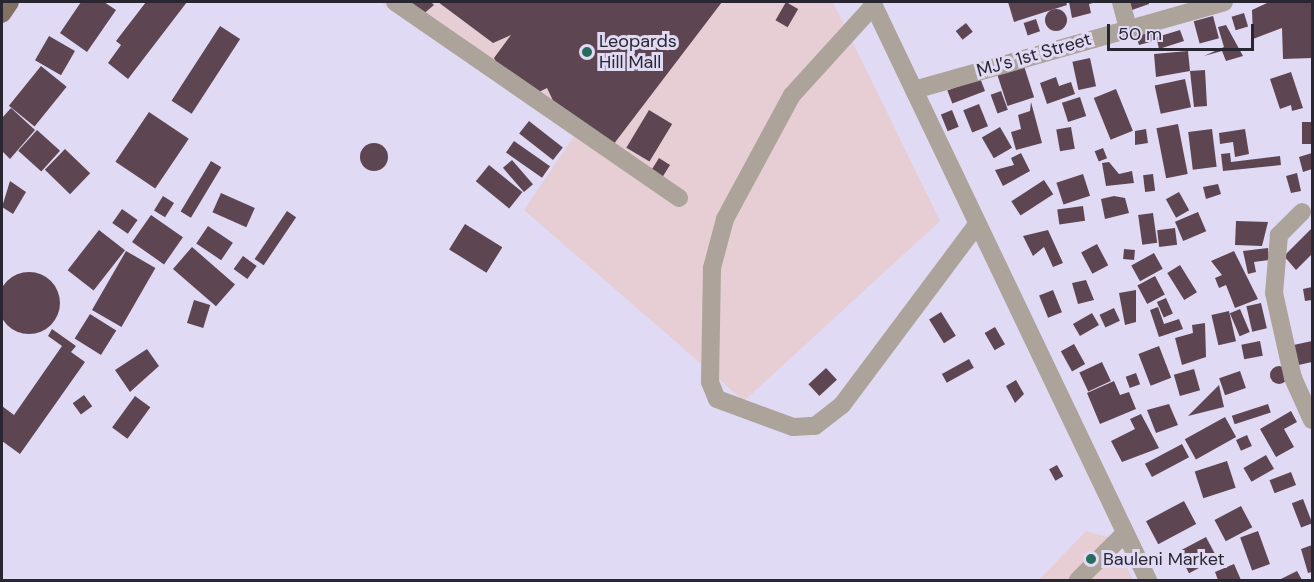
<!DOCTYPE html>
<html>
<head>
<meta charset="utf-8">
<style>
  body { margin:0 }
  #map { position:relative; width:1314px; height:582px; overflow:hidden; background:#e1daf5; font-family:"DM Sans",sans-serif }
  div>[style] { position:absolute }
  .commercial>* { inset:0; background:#e7cdd4 }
  .building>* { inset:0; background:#5d4652; transform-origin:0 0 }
  .round { border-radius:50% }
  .minor>* { height:18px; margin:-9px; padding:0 9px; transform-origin:9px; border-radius:9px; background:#aca39a }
  .major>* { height:18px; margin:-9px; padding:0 9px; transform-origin:9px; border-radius:9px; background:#807160 }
  .dots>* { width:16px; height:16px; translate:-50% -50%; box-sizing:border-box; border:3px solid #e1daf5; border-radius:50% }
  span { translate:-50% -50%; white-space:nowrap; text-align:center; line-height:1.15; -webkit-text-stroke:6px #e1daf5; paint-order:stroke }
  .poi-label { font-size:18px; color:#282630 }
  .left { translate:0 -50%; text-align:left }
  .street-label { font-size:18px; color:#282630 }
  .frame { position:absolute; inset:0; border:3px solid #282630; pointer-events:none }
  .scale { position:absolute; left:1107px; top:24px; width:147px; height:27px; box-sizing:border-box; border:3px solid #282630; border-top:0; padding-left:8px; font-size:18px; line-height:21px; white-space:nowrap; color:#282630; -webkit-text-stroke:4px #e1daf5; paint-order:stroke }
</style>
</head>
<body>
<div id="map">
  <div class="commercial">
    <i style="clip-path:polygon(380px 2px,833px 2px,940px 221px,744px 401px,524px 210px,574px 136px)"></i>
    <i style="clip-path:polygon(1086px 531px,1112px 538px,1133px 580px,1039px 580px)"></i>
  </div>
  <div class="building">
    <i style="clip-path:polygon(81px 2px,104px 2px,116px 10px,87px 52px,60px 33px)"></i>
    <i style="clip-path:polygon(146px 2px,187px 2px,128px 79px,108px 63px,121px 45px,116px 41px)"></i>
    <i style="clip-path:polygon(408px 2px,431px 2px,434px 5px,421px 16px)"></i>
    <i style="clip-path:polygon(438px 2px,722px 2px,610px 149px,557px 109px,547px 88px,533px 95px,500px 70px,494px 58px,511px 35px,493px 43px)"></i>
    <i style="left:786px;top:2px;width:14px;height:21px;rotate:30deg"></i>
    <i style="clip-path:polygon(1008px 2px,1066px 2px,1067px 5px,1014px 22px)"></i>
    <i style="clip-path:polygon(1069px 2px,1097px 2px,1089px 4px,1091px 13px,1072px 18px)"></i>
    <i style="clip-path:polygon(1129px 2px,1149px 2px,1149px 4px,1132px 10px)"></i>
    <i style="clip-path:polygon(1312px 2px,1312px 58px,1283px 59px,1282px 28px,1253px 39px,1252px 10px,1267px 3px)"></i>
    <i class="round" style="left:1045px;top:9px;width:22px;height:22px"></i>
    <i style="left:1244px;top:13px;width:14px;height:13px;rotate:73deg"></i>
    <i style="left:1213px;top:16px;width:23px;height:20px;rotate:75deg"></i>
    <i style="left:1036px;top:19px;width:13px;height:13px;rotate:72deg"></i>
    <i style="left:966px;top:23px;width:11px;height:13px;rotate:52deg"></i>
    <i style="clip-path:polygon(1153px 24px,1157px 37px,1180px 30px,1184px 41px,1159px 49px,1157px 40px,1139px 45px,1134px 30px)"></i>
    <i style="clip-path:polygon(1226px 25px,1243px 56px,1226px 61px,1222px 51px,1204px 56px,1224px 47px,1218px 27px)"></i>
    <i style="left:220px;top:26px;width:24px;height:89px;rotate:33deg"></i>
    <i style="left:49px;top:36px;width:30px;height:28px;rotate:30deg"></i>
    <i style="clip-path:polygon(1188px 51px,1190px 71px,1205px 70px,1207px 106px,1194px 107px,1190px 71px,1156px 77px,1154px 54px)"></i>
    <i style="left:1090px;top:58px;width:29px;height:18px;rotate:78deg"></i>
    <i style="left:1023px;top:63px;width:36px;height:28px;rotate:72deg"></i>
    <i style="left:41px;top:66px;width:33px;height:51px;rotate:39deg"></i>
    <i style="clip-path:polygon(1291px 72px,1303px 108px,1292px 111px,1291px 105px,1280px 109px,1270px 79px)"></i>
    <i style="clip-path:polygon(1056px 77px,1059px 86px,1071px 82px,1075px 94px,1047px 104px,1040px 83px)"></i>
    <i style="left:980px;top:78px;width:14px;height:35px;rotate:69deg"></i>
    <i style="left:1185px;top:79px;width:29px;height:31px;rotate:78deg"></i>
    <i style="left:1116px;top:89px;width:45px;height:24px;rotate:68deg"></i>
    <i style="left:1001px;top:91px;width:20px;height:11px;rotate:70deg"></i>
    <i style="left:1080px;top:97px;width:20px;height:19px;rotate:72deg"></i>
    <i style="clip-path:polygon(1031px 102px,1042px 143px,1016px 150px,1011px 132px,1021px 129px,1018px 115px,1030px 111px)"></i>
    <i style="left:979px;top:104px;width:24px;height:17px;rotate:68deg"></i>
    <i style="clip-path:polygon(11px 108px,35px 130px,10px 159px,2px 151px,2px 118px)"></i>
    <i style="left:649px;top:110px;width:27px;height:44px;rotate:31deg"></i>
    <i style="left:952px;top:110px;width:18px;height:12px;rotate:68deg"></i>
    <i style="left:149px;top:112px;width:48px;height:60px;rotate:34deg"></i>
    <i style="left:529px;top:121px;width:43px;height:16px;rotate:38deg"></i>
    <i style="left:1302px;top:122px;width:10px;height:22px"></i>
    <i style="left:1178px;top:124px;width:51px;height:22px;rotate:79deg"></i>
    <i style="left:1000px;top:127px;width:24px;height:21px;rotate:60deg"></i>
    <i style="left:1071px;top:127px;width:22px;height:15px;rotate:80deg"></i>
    <i style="clip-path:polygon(1146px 129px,1148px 143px,1135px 145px,1135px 131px)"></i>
    <i style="left:1212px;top:129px;width:38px;height:24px;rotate:83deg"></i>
    <i style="clip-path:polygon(1245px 129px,1249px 154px,1235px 157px,1233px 142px,1220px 144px,1219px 133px)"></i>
    <i style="left:37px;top:130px;width:31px;height:28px;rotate:42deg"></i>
    <i style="left:514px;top:141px;width:44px;height:14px;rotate:35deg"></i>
    <i class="round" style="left:360px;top:143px;width:28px;height:28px"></i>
    <i style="left:1103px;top:148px;width:11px;height:9px;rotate:68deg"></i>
    <i style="left:65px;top:149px;width:35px;height:29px;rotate:44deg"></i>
    <i style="clip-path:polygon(1021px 153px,1030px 171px,1003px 186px,995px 170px,1014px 165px,1011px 158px)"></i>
    <i style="clip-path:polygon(1230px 153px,1231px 162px,1280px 156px,1281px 165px,1223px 171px,1221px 154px)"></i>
    <i style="clip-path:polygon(1312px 153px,1312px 169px,1303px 172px,1299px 157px)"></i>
    <i style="left:659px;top:158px;width:13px;height:16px;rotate:32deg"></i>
    <i style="left:512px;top:160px;width:32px;height:12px;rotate:49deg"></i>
    <i style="left:211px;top:161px;width:12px;height:59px;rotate:31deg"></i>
    <i style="clip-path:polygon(1109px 162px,1119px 174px,1132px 171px,1134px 183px,1106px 186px,1102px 163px)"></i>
    <i style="left:489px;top:165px;width:43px;height:21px;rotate:39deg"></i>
    <i style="clip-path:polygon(1297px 173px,1301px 191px,1291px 193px,1286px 176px)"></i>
    <i style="left:1083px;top:174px;width:23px;height:28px;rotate:72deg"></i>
    <i style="left:1153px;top:174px;width:17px;height:10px;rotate:83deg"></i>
    <i style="left:1044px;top:180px;width:17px;height:39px;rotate:57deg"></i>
    <i style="clip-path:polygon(10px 181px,26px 192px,13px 214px,2px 207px)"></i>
    <i style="clip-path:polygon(1218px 184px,1221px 194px,1206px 199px,1203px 187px)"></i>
    <i style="left:1179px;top:192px;width:21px;height:15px;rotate:61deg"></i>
    <i style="left:221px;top:193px;width:37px;height:21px;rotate:24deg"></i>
    <i style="left:163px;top:196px;width:13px;height:17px;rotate:32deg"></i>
    <i style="clip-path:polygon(1114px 196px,1125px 198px,1129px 213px,1105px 219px,1101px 199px)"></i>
    <i style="left:1083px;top:206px;width:15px;height:26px;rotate:82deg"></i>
    <i style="left:122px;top:209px;width:19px;height:17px;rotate:35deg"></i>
    <i style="left:287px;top:211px;width:11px;height:58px;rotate:34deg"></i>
    <i style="left:1198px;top:212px;width:21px;height:25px;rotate:67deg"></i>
    <i style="left:1153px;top:213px;width:30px;height:15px;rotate:82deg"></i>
    <i style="left:151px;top:215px;width:39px;height:33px;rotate:35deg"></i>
    <i style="clip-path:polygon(1236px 221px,1268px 222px,1262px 246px,1235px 245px)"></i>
    <i style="left:465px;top:224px;width:44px;height:30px;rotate:32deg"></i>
    <i style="left:208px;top:226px;width:30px;height:21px;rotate:34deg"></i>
    <i style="left:1175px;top:228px;width:17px;height:18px;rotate:83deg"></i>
    <i style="clip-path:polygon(1312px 228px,1312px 254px,1296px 270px,1284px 256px)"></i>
    <i style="left:99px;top:230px;width:33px;height:51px;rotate:38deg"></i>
    <i style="clip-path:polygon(1048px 230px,1063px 263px,1053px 267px,1044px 247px,1033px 256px,1023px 236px)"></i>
    <i style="left:1097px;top:244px;width:24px;height:18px;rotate:62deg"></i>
    <i style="left:192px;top:247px;width:57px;height:29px;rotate:41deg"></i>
    <i style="clip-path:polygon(1268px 248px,1269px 260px,1254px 262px,1256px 272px,1248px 274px,1243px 251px)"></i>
    <i style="left:1124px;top:249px;width:11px;height:10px;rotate:5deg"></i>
    <i style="left:126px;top:251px;width:34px;height:68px;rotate:30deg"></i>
    <i style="clip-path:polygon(1234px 251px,1258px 299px,1235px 308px,1226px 285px,1219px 288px,1215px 278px,1222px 275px,1211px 261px)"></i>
    <i style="left:1154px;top:253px;width:18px;height:26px;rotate:61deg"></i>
    <i style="left:243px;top:256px;width:17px;height:16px;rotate:36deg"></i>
    <i style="left:1180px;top:265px;width:32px;height:15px;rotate:58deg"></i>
    <i class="round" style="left:-2px;top:272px;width:62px;height:62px"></i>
    <i style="left:1155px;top:276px;width:21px;height:20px;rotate:62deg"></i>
    <i style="clip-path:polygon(1086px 280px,1094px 300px,1078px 304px,1072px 283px)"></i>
    <i style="clip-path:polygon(1312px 287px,1312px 300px,1305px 301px,1303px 289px)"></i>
    <i style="left:1053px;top:290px;width:24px;height:15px;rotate:68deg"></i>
    <i style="clip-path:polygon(1136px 290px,1136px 322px,1125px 325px,1119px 293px)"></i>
    <i style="left:1166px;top:298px;width:17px;height:10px;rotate:66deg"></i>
    <i style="left:194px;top:300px;width:17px;height:24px;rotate:17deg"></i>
    <i style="left:1261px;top:303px;width:26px;height:15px;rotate:77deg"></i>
    <i style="clip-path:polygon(1158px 307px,1164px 324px,1179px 319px,1183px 329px,1159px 337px,1150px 310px)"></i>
    <i style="left:1114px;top:308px;width:14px;height:16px;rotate:65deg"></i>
    <i style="left:1240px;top:309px;width:25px;height:11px;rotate:67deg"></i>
    <i style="left:1229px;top:311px;width:31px;height:18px;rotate:77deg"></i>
    <i style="left:941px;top:312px;width:28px;height:14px;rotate:58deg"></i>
    <i style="left:1092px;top:313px;width:14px;height:22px;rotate:60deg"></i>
    <i style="left:90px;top:314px;width:31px;height:29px;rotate:32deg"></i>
    <i style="clip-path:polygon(1205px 323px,1206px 357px,1182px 365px,1175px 338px,1193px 333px,1192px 325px)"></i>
    <i style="left:995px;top:327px;width:20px;height:12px;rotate:60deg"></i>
    <i style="clip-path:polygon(52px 329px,76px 346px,71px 352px,85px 362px,20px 454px,2px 441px,2px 406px,14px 415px,62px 346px,48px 336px)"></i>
    <i style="left:1260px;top:341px;width:15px;height:19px;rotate:79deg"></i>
    <i style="clip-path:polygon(1312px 341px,1312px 362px,1294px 366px,1289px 346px)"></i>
    <i style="left:1074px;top:344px;width:23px;height:15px;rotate:61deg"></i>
    <i style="left:1159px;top:346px;width:34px;height:22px;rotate:69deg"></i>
    <i style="clip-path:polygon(147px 349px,159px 366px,130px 392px,115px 370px)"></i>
    <i style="left:969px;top:359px;width:10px;height:31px;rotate:61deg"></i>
    <i style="left:1102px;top:362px;width:21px;height:25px;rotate:65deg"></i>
    <i class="round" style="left:1270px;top:366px;width:18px;height:18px"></i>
    <i style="left:826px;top:368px;width:16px;height:24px;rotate:47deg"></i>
    <i style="left:1194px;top:369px;width:22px;height:21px;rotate:74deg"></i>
    <i style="left:1240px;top:371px;width:18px;height:22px;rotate:71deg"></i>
    <i style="left:1136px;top:373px;width:12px;height:11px;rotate:70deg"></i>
    <i style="clip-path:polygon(1016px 380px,1024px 394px,1015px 403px,1006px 386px)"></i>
    <i style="clip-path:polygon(1114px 381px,1120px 395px,1129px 392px,1136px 409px,1100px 424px,1087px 393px)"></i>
    <i style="clip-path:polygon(1219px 385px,1224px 407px,1188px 416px)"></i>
    <i style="left:84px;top:395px;width:14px;height:14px;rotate:54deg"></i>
    <i style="left:135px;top:396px;width:19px;height:39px;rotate:36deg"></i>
    <i style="clip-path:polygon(1169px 404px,1178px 425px,1156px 433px,1147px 410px)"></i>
    <i style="left:1268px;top:404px;width:9px;height:38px;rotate:72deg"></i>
    <i style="clip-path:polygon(1291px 411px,1297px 422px,1284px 429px,1294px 447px,1276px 457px,1260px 429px)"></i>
    <i style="clip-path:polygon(1141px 414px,1159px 448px,1122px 462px,1111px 441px,1135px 429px,1130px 419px)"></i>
    <i style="left:1225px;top:417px;width:23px;height:46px;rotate:61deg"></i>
    <i style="left:1247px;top:435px;width:12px;height:12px;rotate:66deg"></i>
    <i style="left:1182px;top:444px;width:15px;height:42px;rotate:62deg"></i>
    <i style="left:1266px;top:455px;width:16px;height:26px;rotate:60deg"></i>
    <i style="left:1227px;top:461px;width:28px;height:34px;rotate:72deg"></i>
    <i style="left:1057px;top:465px;width:13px;height:9px;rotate:61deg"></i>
    <i style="left:1291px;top:472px;width:14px;height:23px;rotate:69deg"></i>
    <i style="left:1303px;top:499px;width:26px;height:12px;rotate:69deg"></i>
    <i style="left:1184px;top:501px;width:26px;height:43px;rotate:62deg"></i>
    <i style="left:1241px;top:506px;width:24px;height:30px;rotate:62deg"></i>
    <i style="left:1258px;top:531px;width:35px;height:19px;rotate:70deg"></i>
    <i style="left:1206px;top:537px;width:24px;height:32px;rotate:62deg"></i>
    <i style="clip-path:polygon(1312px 545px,1312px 572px,1308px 573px,1301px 549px)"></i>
    <i style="clip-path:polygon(1234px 564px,1241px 580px,1218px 580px,1215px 572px)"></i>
    <i style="clip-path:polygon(1297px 571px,1302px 580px,1279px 580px)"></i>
  </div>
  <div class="minor">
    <i style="left:395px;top:2px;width:345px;rotate:34.6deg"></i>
    <i style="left:872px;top:2px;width:641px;rotate:64.48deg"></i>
    <i style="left:1121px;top:2px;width:28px;rotate:75deg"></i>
    <i style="left:874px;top:5px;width:122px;rotate:132.3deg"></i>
    <i style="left:792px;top:95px;width:141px;rotate:118.4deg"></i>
    <i style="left:725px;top:219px;width:51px;rotate:104.9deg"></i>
    <i style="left:712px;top:268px;width:114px;rotate:91deg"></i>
    <i style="left:710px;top:382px;width:18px;rotate:68deg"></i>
    <i style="left:717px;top:399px;width:81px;rotate:20.2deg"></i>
    <i style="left:793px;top:427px;width:22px;rotate:-3deg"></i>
    <i style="left:815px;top:426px;width:34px;rotate:-38deg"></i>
    <i style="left:842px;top:405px;width:222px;rotate:-53.2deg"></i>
    <i style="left:914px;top:90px;width:322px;rotate:-15.8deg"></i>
    <i style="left:1302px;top:212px;width:33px;rotate:135deg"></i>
    <i style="left:1279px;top:235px;width:58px;rotate:94.9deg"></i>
    <i style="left:1274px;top:293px;width:87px;rotate:77.4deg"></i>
    <i style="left:1293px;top:378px;width:46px;rotate:65.7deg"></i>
    <i style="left:1078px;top:580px;width:66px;rotate:-45deg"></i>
  </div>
  <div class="major">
    <i style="left:2px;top:14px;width:14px;rotate:-56deg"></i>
  </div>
  <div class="dots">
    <i style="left:587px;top:52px;background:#296c5d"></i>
    <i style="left:1091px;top:559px;background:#296c5d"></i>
  </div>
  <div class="poi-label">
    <span class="left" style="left:599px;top:52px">Leopards<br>Hill Mall</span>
    <span class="left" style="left:1103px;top:559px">Bauleni Market</span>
  </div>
  <div class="street-label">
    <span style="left:1034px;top:55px;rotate:-16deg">MJ’s 1st Street</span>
  </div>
  <div class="frame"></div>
  <div class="scale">50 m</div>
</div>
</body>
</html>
